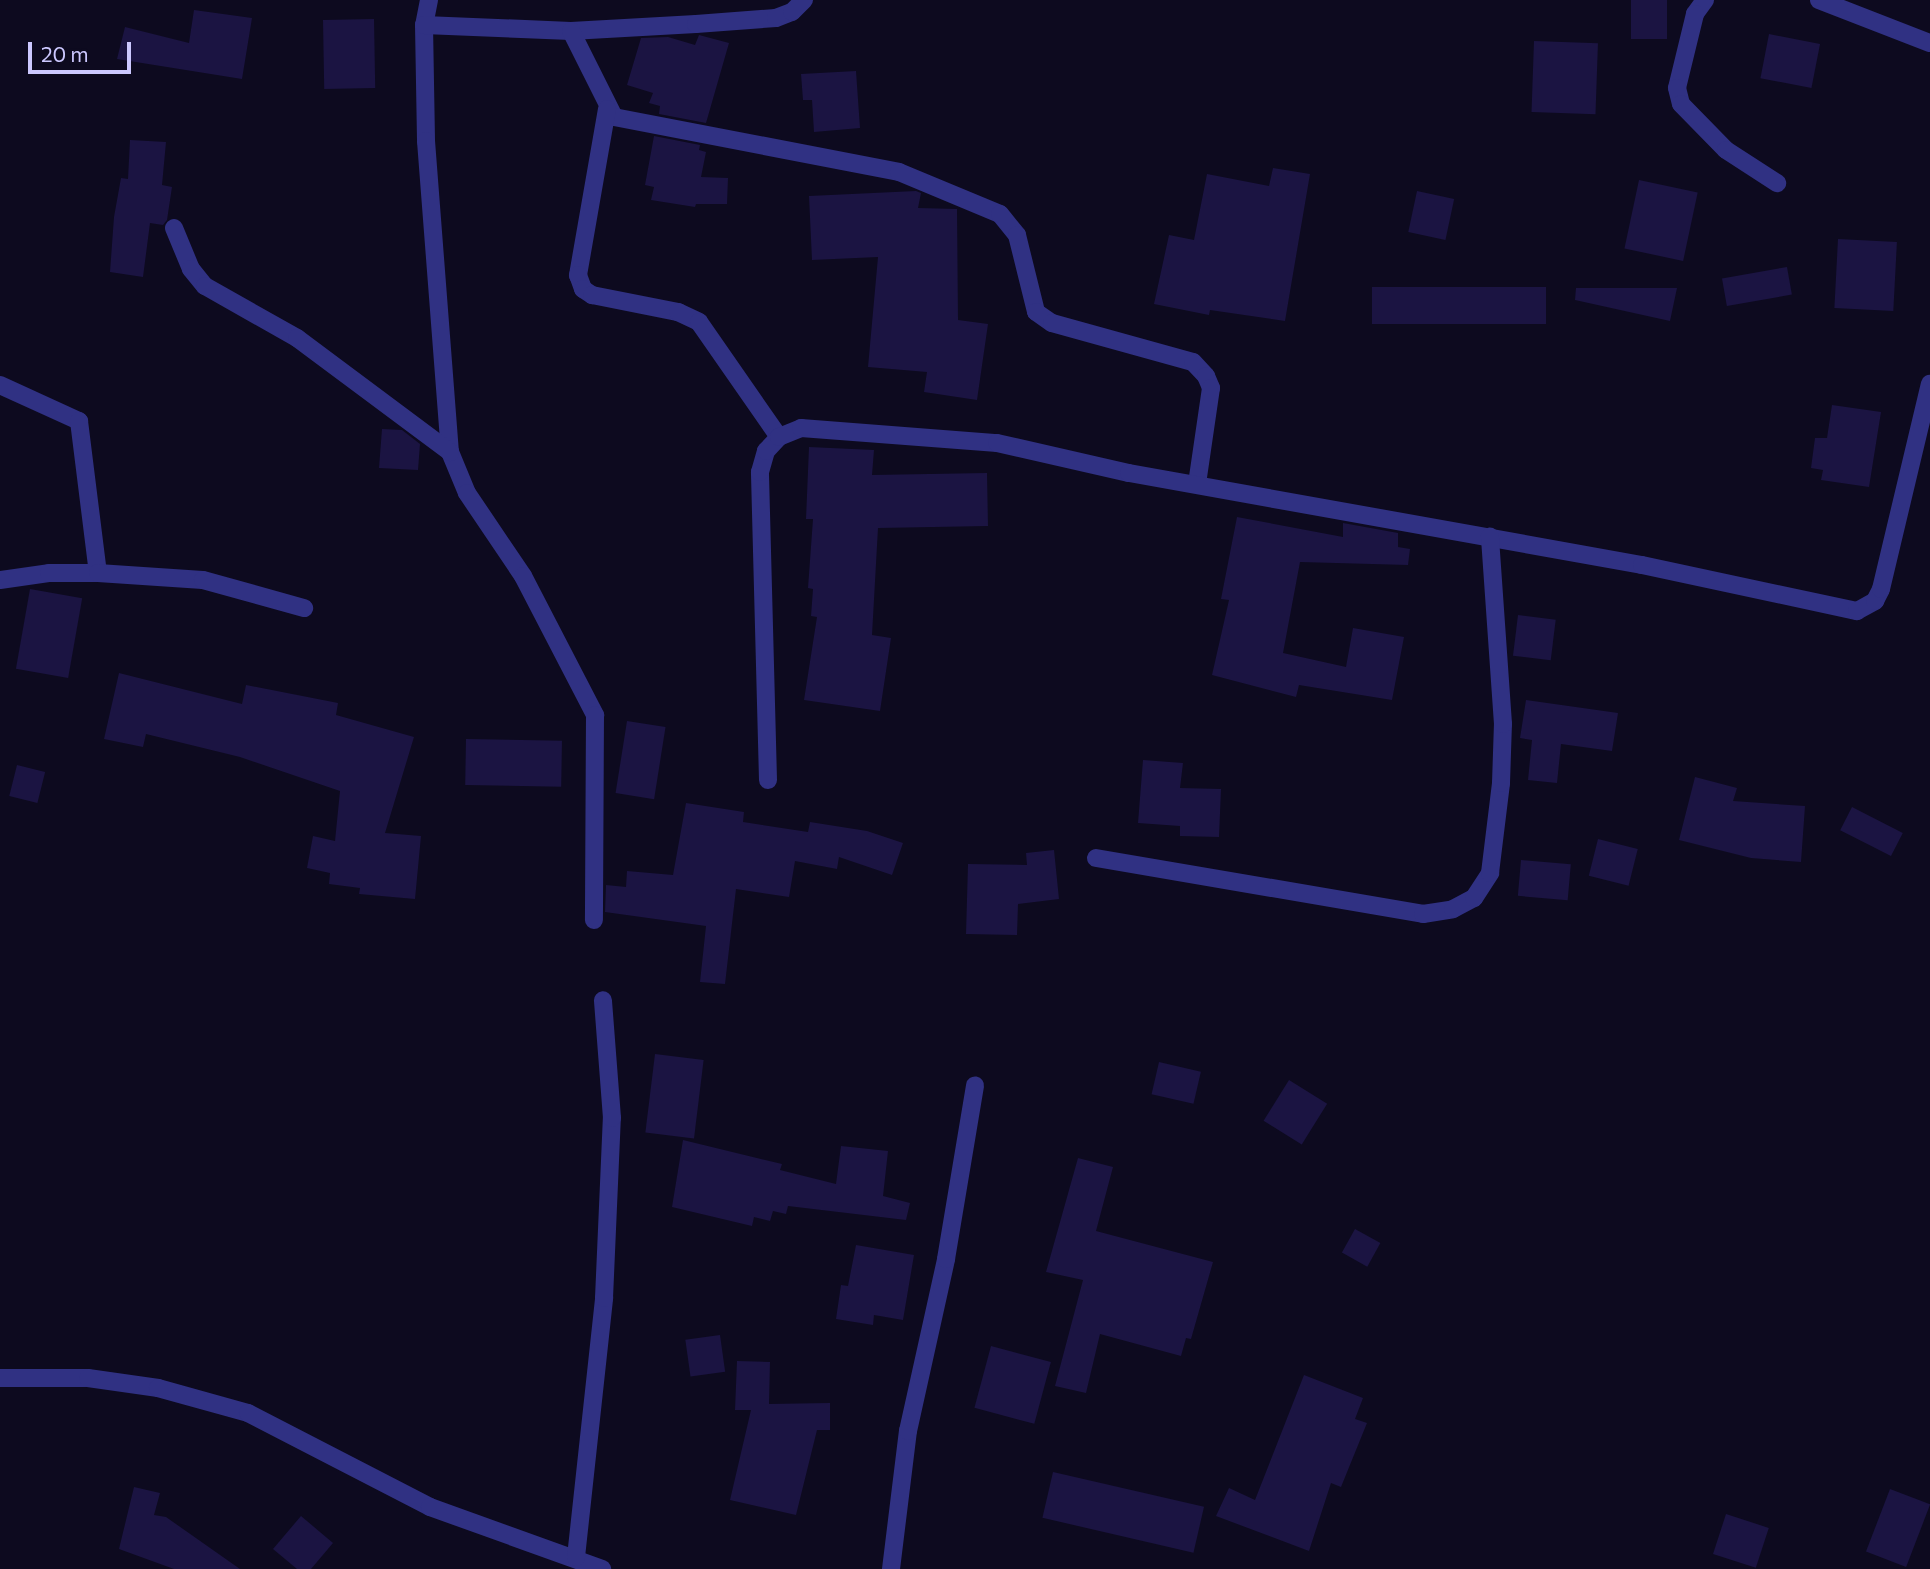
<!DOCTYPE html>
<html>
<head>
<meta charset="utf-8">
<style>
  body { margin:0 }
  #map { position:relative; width:1930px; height:1569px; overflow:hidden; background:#0d0a1f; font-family:Commissioner,sans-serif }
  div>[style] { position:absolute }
  .building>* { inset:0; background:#1b1442; transform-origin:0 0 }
  .street>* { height:18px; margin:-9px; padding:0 9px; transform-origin:9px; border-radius:9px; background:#303183 }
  span { translate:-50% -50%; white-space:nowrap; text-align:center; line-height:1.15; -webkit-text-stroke:6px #0d0a1f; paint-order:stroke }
  .scale { position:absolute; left:28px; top:42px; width:103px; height:32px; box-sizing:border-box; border:4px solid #ccc8ff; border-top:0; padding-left:9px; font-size:21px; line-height:24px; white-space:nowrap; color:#ccc8ff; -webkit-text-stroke:5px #0d0a1f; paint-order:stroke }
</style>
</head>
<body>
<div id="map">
  <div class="building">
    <i style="left:1631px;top:0;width:36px;height:39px"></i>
    <i style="clip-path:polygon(194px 10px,252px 18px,242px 79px,117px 59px,125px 27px,189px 43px)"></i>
    <i style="left:374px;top:19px;width:69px;height:51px;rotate:89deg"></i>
    <i style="left:1769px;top:34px;width:52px;height:45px;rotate:11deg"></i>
    <i style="clip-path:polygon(699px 35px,729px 43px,706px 123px,659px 114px,660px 106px,649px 103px,653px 93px,627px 85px,641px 38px,668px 37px,695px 45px)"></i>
    <i style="left:1534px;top:41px;width:64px;height:71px;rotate:2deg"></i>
    <i style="clip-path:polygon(856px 71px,860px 128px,814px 132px,812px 100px,803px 100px,801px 74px)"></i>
    <i style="clip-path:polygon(654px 136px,700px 145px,699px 150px,706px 152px,701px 177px,728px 178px,727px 204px,696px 204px,695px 207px,651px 200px,654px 187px,645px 185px)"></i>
    <i style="clip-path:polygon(130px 140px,166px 142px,162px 185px,172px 187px,167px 220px,163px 225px,150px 223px,143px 277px,110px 272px,114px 217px,121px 178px,128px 179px)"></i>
    <i style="clip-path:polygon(1273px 168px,1310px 174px,1285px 321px,1210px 310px,1209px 315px,1154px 304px,1169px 235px,1194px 240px,1207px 174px,1269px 186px)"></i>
    <i style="left:1639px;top:180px;width:60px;height:70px;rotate:12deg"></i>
    <i style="clip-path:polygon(916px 191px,921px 193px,918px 208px,957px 209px,958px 320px,988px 324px,977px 400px,924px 392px,927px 372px,868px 367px,878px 257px,812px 260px,809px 196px)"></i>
    <i style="left:1417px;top:191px;width:38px;height:42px;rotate:12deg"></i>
    <i style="left:1838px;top:239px;width:59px;height:69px;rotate:3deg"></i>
    <i style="left:1787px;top:267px;width:28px;height:66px;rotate:80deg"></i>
    <i style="left:1372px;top:287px;width:174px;height:37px"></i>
    <i style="clip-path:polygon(1576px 288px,1677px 288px,1670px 321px,1575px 300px)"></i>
    <i style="clip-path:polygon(1832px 405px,1881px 412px,1869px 487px,1821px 480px,1823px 470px,1811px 468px,1815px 438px,1827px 438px)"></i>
    <i style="clip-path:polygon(382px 429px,402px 430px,420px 444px,418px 470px,379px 468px)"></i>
    <i style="clip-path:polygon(809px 447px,874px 450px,872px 475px,987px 473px,988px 526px,878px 528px,872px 635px,891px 638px,880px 711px,804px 700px,817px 617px,811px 616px,813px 589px,808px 588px,813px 519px,806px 519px)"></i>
    <i style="clip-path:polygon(1237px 517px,1343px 537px,1343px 523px,1398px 533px,1398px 547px,1410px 549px,1408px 565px,1300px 562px,1283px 653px,1346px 667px,1353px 628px,1404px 637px,1392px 700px,1299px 685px,1296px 697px,1212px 675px,1229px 600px,1221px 599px)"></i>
    <i style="left:30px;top:589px;width:53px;height:81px;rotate:10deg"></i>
    <i style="left:1518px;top:615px;width:38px;height:41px;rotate:7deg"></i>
    <i style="clip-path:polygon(119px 673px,242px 704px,246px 685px,338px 703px,336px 715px,414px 737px,385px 833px,421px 836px,415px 899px,359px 894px,360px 888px,329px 884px,330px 873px,307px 868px,313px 836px,335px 841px,340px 791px,240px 757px,146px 734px,143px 747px,104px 739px)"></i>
    <i style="clip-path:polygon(1526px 700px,1618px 713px,1612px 751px,1561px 744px,1557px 783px,1528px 780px,1532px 740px,1520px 738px)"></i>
    <i style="left:627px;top:721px;width:39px;height:73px;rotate:9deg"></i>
    <i style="left:466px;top:739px;width:96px;height:46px;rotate:1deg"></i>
    <i style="clip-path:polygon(1143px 760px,1183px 763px,1180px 788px,1221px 789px,1219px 837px,1180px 836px,1180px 826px,1138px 823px)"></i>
    <i style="left:17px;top:765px;width:29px;height:32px;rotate:14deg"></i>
    <i style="clip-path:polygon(1695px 777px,1737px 788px,1733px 801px,1805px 806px,1801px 862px,1751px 858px,1679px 840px)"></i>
    <i style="clip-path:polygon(686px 803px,744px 812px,743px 822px,808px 832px,810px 822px,867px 831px,903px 843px,892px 875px,839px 857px,837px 869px,795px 861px,789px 897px,736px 889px,725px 984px,700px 982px,706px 926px,605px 912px,606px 885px,626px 887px,627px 871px,673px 875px)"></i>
    <i style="left:1852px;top:807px;width:57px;height:26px;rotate:27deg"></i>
    <i style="left:1598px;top:839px;width:41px;height:38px;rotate:14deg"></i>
    <i style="clip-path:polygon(1054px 850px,1059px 899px,1018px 904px,1017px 935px,966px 934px,968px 864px,1027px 865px,1026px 853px)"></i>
    <i style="left:1521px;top:860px;width:50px;height:36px;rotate:5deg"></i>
    <i style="left:655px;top:1054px;width:49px;height:79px;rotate:7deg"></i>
    <i style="left:1159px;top:1062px;width:43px;height:33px;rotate:13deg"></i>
    <i style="left:1289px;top:1080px;width:45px;height:48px;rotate:32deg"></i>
    <i style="clip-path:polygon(683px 1140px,782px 1164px,780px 1170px,836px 1184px,841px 1146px,888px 1151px,883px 1196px,910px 1203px,906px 1220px,788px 1206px,786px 1214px,773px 1211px,770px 1221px,754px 1217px,752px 1226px,672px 1207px)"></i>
    <i style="clip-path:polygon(1078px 1158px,1113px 1167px,1096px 1231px,1213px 1262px,1191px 1339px,1186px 1338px,1181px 1356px,1100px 1334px,1086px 1393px,1055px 1386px,1083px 1280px,1046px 1272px)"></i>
    <i style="left:1355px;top:1229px;width:29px;height:27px;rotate:29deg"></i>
    <i style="clip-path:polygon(856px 1245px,914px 1255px,903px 1320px,874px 1315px,873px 1325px,836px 1319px,841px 1285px,848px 1286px)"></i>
    <i style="left:720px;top:1335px;width:37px;height:35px;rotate:82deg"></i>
    <i style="left:991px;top:1346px;width:62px;height:64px;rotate:15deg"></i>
    <i style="clip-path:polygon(737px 1361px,770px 1362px,769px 1404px,830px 1403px,830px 1430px,817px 1430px,796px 1515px,730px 1500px,751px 1410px,735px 1410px)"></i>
    <i style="clip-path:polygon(1304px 1375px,1363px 1398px,1355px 1419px,1367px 1423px,1341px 1487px,1331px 1483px,1309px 1551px,1216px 1516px,1229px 1488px,1255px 1500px)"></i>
    <i style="left:1053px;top:1472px;width:155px;height:47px;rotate:13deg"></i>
    <i style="clip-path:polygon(134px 1487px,160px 1493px,154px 1515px,166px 1517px,240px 1569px,174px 1569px,119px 1549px)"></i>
    <i style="left:1890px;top:1489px;width:43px;height:67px;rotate:21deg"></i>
    <i style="left:1726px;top:1514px;width:45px;height:42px;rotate:18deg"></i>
    <i style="clip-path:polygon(301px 1516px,333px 1543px,311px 1569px,297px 1569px,273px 1549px)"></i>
  </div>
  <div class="street">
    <i style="left:429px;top:0;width:25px;rotate:101deg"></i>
    <i style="left:424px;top:25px;width:116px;rotate:89deg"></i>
    <i style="left:426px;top:141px;width:312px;rotate:85.6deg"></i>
    <i style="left:450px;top:452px;width:44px;rotate:67.5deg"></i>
    <i style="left:467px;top:493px;width:100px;rotate:56deg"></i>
    <i style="left:523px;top:576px;width:157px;rotate:62.6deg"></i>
    <i style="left:595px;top:715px;width:205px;rotate:90.3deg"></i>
    <i style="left:1705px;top:0;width:17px;rotate:126deg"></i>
    <i style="left:1695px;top:14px;width:76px;rotate:103.7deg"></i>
    <i style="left:1677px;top:88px;width:16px;rotate:76deg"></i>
    <i style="left:1681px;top:104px;width:64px;rotate:45.6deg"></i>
    <i style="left:1726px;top:150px;width:61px;rotate:32.9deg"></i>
    <i style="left:1819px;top:0;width:119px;rotate:21.2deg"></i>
    <i style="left:424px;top:25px;width:147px;rotate:2.3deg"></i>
    <i style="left:571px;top:31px;width:125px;rotate:-3.2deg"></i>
    <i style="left:696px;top:24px;width:80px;rotate:-4.3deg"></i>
    <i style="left:776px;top:18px;width:17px;rotate:-21deg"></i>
    <i style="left:792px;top:12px;width:17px;rotate:-45deg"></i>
    <i style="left:571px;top:31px;width:96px;rotate:63.4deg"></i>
    <i style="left:614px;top:117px;width:290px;rotate:10.9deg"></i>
    <i style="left:899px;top:172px;width:109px;rotate:22.6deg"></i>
    <i style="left:1000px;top:214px;width:27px;rotate:51deg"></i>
    <i style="left:1017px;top:235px;width:79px;rotate:76.1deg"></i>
    <i style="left:1036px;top:312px;width:19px;rotate:35deg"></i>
    <i style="left:1052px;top:323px;width:146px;rotate:15.5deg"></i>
    <i style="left:1193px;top:362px;width:19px;rotate:47deg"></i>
    <i style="left:1206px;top:376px;width:13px;rotate:67deg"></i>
    <i style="left:1211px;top:388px;width:97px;rotate:98.3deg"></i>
    <i style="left:607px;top:109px;width:169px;rotate:99.9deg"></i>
    <i style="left:578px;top:275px;width:15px;rotate:70deg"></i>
    <i style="left:583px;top:289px;width:11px;rotate:34deg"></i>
    <i style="left:592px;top:295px;width:88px;rotate:11.2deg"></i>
    <i style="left:678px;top:312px;width:23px;rotate:25deg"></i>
    <i style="left:699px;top:322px;width:140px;rotate:55.2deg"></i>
    <i style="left:174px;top:228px;width:44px;rotate:67.5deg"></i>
    <i style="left:191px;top:269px;width:22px;rotate:51deg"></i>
    <i style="left:205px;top:286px;width:106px;rotate:29.5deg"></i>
    <i style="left:297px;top:338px;width:191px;rotate:36.7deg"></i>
    <i style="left:0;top:385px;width:87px;rotate:24.5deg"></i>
    <i style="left:79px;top:421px;width:153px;rotate:82.9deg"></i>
    <i style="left:0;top:580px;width:49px;rotate:-8.1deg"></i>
    <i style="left:49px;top:573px;width:49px"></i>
    <i style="left:98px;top:573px;width:105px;rotate:3.8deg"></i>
    <i style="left:203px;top:580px;width:105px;rotate:15.5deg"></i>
    <i style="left:768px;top:780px;width:308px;rotate:-91.5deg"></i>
    <i style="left:760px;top:472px;width:22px;rotate:-74deg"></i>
    <i style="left:766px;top:451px;width:19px;rotate:-47deg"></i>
    <i style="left:779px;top:437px;width:24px;rotate:-22deg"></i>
    <i style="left:801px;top:428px;width:197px;rotate:4.4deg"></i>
    <i style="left:997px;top:443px;width:135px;rotate:12.8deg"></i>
    <i style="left:1129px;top:473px;width:521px;rotate:10.17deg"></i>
    <i style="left:1642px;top:565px;width:220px;rotate:12.1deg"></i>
    <i style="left:1857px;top:611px;width:21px;rotate:-29deg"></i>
    <i style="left:1875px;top:601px;width:13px;rotate:-63deg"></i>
    <i style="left:1881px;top:589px;width:211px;rotate:-76.6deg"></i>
    <i style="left:1096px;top:858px;width:332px;rotate:9.7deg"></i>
    <i style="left:1423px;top:914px;width:30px;rotate:-9deg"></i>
    <i style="left:1453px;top:909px;width:24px;rotate:-28deg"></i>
    <i style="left:1474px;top:898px;width:30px;rotate:-57deg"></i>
    <i style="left:1490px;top:873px;width:91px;rotate:-83deg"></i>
    <i style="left:1501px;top:783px;width:59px;rotate:-88.1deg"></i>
    <i style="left:1503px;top:724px;width:188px;rotate:-94deg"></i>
    <i style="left:0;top:1378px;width:88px"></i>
    <i style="left:88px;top:1378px;width:71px;rotate:8.1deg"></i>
    <i style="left:158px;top:1388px;width:93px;rotate:15.5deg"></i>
    <i style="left:248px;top:1413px;width:205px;rotate:27.3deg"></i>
    <i style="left:430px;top:1507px;width:183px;rotate:19.8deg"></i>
    <i style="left:576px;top:1557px;width:261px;rotate:-83.8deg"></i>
    <i style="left:604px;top:1298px;width:180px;rotate:-87.5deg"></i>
    <i style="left:612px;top:1118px;width:118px;rotate:-94.4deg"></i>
    <i style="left:891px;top:1569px;width:139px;rotate:-83deg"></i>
    <i style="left:908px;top:1431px;width:176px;rotate:-77.5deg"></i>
    <i style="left:946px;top:1259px;width:176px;rotate:-80.5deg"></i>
  </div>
  <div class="scale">20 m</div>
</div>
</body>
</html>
